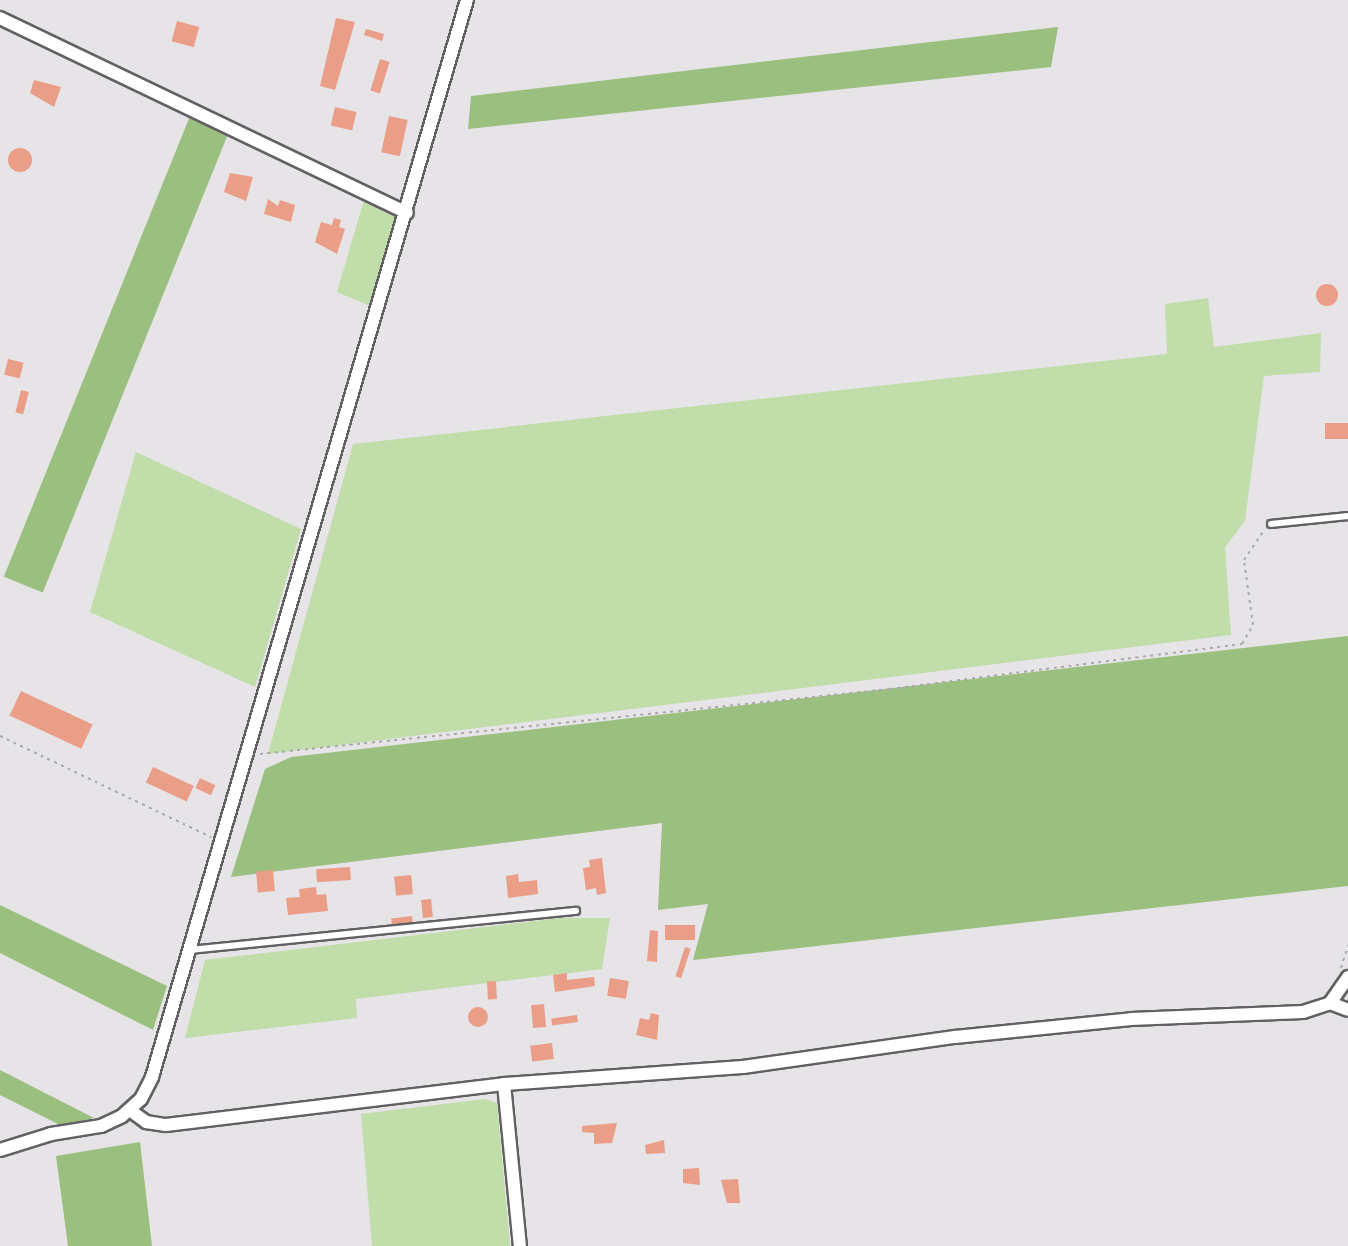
<!DOCTYPE html>
<html>
<head>
<meta charset="utf-8">
<style>
  body { margin:0 }
  #map { position:relative; width:1348px; height:1246px; overflow:hidden; background:#e6e4e7; font-family:"Noto Sans",sans-serif }
  div>[style] { position:absolute }
  .green>* { inset:0; background:#c0ddaa }
  .forest>* { inset:0; background:#9abf7e; transform-origin:0 0 }
  .building>* { inset:0; background:#ea9d87; transform-origin:0 0 }
  .round { border-radius:50% }
  .path>* { height:2px; margin-top:-1px; transform-origin:0; background:repeating-linear-gradient(90deg,#a9a8aa 0 3px,transparent 0 7.5px) }
  .roads { filter:drop-shadow(2px 0 #626063) drop-shadow(-2px 0 #626063) drop-shadow(0 2px #626063) drop-shadow(0 -2px #626063) }
  .lane>* { height:6px; margin:-3px; padding:0 3px; transform-origin:3px; border-radius:3px; background:#fff }
  .street>* { height:12px; margin:-6px; padding:0 6px; transform-origin:6px; border-radius:6px; background:#fff }
  span { translate:-50% -50%; white-space:nowrap; text-align:center; line-height:1.15; -webkit-text-stroke:5px #fff; paint-order:stroke }
</style>
</head>
<body>
<div id="map">
  <div class="green">
    <i style="clip-path:polygon(364px 200px,398px 217px,370px 306px,337px 292px)"></i>
    <i style="clip-path:polygon(1208px 298px,1214px 347px,1321px 333px,1320px 372px,1264px 376px,1245px 521px,1225px 547px,1231px 635px,268px 754px,353px 444px,1167px 354px,1165px 304px)"></i>
    <i style="clip-path:polygon(136px 452px,301px 529px,255px 687px,90px 612px)"></i>
    <i style="clip-path:polygon(560px 918px,610px 918px,602px 969px,356px 999px,357px 1018px,185px 1038px,205px 960px)"></i>
    <i style="clip-path:polygon(485px 1099px,497px 1103px,510px 1246px,372px 1246px,361px 1114px)"></i>
  </div>
  <div class="forest">
    <i style="clip-path:polygon(1058px 27px,1051px 67px,468px 129px,471px 96px)"></i>
    <i style="left:190px;top:116px;width:42px;height:497px;rotate:22deg"></i>
    <i style="clip-path:polygon(1348px 636px,1348px 886px,693px 960px,708px 904px,658px 910px,662px 823px,231px 877px,265px 769px,291px 757px)"></i>
    <i style="clip-path:polygon(0 905px,167px 986px,153px 1030px,0 953px)"></i>
    <i style="clip-path:polygon(0 1070px,94px 1118px,62px 1126px,0 1095px)"></i>
    <i style="clip-path:polygon(140px 1142px,152px 1246px,68px 1246px,56px 1156px)"></i>
  </div>
  <div class="building">
    <i style="clip-path:polygon(336px 18px,355px 22px,335px 90px,320px 86px)"></i>
    <i style="left:177px;top:21px;width:23px;height:21px;rotate:15deg"></i>
    <i style="clip-path:polygon(366px 29px,384px 34px,382px 41px,364px 35px)"></i>
    <i style="left:380px;top:59px;width:10px;height:33px;rotate:17deg"></i>
    <i style="clip-path:polygon(34px 80px,61px 87px,54px 107px,30px 93px)"></i>
    <i style="left:335px;top:107px;width:22px;height:19px;rotate:13deg"></i>
    <i style="left:389px;top:116px;width:19px;height:37px;rotate:12deg"></i>
    <i class="round" style="left:8px;top:148px;width:24px;height:24px"></i>
    <i style="clip-path:polygon(230px 173px,253px 177px,246px 201px,224px 192px)"></i>
    <i style="clip-path:polygon(268px 199px,278px 206px,280px 200px,295px 205px,291px 222px,264px 214px)"></i>
    <i style="clip-path:polygon(334px 218px,341px 220px,339px 227px,345px 229px,337px 254px,315px 242px,321px 222px,332px 225px)"></i>
    <i class="round" style="left:1316px;top:284px;width:22px;height:22px"></i>
    <i style="left:8px;top:359px;width:16px;height:16px;rotate:14deg"></i>
    <i style="left:21px;top:390px;width:8px;height:23px;rotate:14deg"></i>
    <i style="left:1348px;top:423px;width:16px;height:23px;rotate:90deg"></i>
    <i style="left:21px;top:691px;width:79px;height:27px;rotate:25deg"></i>
    <i style="left:153px;top:767px;width:45px;height:17px;rotate:25deg"></i>
    <i style="left:200px;top:778px;width:17px;height:11px;rotate:25deg"></i>
    <i style="clip-path:polygon(602px 858px,606px 893px,597px 895px,596px 888px,586px 890px,583px 868px,590px 867px,589px 860px)"></i>
    <i style="left:350px;top:867px;width:13px;height:34px;rotate:86deg"></i>
    <i style="left:273px;top:870px;width:21px;height:17px;rotate:85deg"></i>
    <i style="clip-path:polygon(518px 874px,519px 882px,537px 880px,538px 894px,508px 898px,506px 876px)"></i>
    <i style="left:411px;top:875px;width:19px;height:17px;rotate:84deg"></i>
    <i style="clip-path:polygon(316px 887px,317px 895px,326px 894px,328px 911px,288px 915px,286px 898px,300px 897px,299px 889px)"></i>
    <i style="left:431px;top:899px;width:18px;height:10px;rotate:84deg"></i>
    <i style="left:412px;top:916px;width:8px;height:21px;rotate:83deg"></i>
    <i style="left:665px;top:925px;width:30px;height:15px"></i>
    <i style="clip-path:polygon(650px 930px,658px 931px,657px 962px,647px 961px)"></i>
    <i style="left:685px;top:947px;width:6px;height:31px;rotate:18deg"></i>
    <i style="clip-path:polygon(567px 973px,567px 980px,594px 977px,595px 986px,555px 992px,553px 975px)"></i>
    <i style="left:610px;top:978px;width:19px;height:18px;rotate:9deg"></i>
    <i style="left:496px;top:981px;width:18px;height:9px;rotate:87deg"></i>
    <i style="left:544px;top:1004px;width:23px;height:13px;rotate:85deg"></i>
    <i class="round" style="left:468px;top:1007px;width:20px;height:20px"></i>
    <i style="clip-path:polygon(651px 1013px,659px 1015px,657px 1040px,636px 1035px,640px 1018px,649px 1020px)"></i>
    <i style="left:577px;top:1015px;width:7px;height:26px;rotate:82deg"></i>
    <i style="left:552px;top:1043px;width:16px;height:22px;rotate:83deg"></i>
    <i style="clip-path:polygon(617px 1123px,612px 1143px,594px 1144px,594px 1133px,582px 1132px,582px 1126px)"></i>
    <i style="clip-path:polygon(664px 1140px,665px 1153px,646px 1154px,645px 1145px)"></i>
    <i style="clip-path:polygon(699px 1168px,700px 1185px,683px 1183px,683px 1169px)"></i>
    <i style="clip-path:polygon(738px 1179px,740px 1203px,727px 1203px,721px 1180px)"></i>
  </div>
  <div class="path">
    <i style="left:0;top:736px;width:234px;rotate:25.6deg"></i>
    <i style="left:260px;top:754px;width:633px;rotate:-5.89deg"></i>
    <i style="left:890px;top:689px;width:355px;rotate:-7.3deg"></i>
    <i style="left:1242px;top:644px;width:22px;rotate:-60deg"></i>
    <i style="left:1253px;top:625px;width:66px;rotate:-97.9deg"></i>
    <i style="left:1244px;top:560px;width:37px;rotate:-56deg"></i>
    <i style="left:1341px;top:968px;width:24px;rotate:-73deg"></i>
  </div>
  <div class="roads">
    <div class="lane">
      <i style="left:1271px;top:524px;width:77px;rotate:-5.9deg"></i>
      <i style="left:190px;top:950px;width:388px;rotate:-5.8deg"></i>
    </div>
    <div class="street">
      <i style="left:0;top:18px;width:451px;rotate:25.6deg"></i>
      <i style="left:1330px;top:1003px;width:19px;rotate:21deg"></i>
      <i style="left:504px;top:1084px;width:163px;rotate:84.4deg"></i>
      <i style="left:131px;top:1111px;width:19px;rotate:36deg"></i>
      <i style="left:146px;top:1122px;width:20px;rotate:9deg"></i>
      <i style="left:166px;top:1125px;width:340px;rotate:-6.9deg"></i>
      <i style="left:504px;top:1084px;width:240px;rotate:-4.1deg"></i>
      <i style="left:743px;top:1067px;width:214px;rotate:-8.1deg"></i>
      <i style="left:955px;top:1037px;width:177px;rotate:-5.8deg"></i>
      <i style="left:1131px;top:1019px;width:172px;rotate:-2.3deg"></i>
      <i style="left:1303px;top:1012px;width:28px;rotate:-18deg"></i>
      <i style="left:1330px;top:1003px;width:32px;rotate:-55deg"></i>
      <i style="left:0;top:1150px;width:53px;rotate:-17.4deg"></i>
      <i style="left:51px;top:1134px;width:51px;rotate:-9.1deg"></i>
      <i style="left:101px;top:1126px;width:23px;rotate:-25deg"></i>
      <i style="left:122px;top:1116px;width:25px;rotate:-42deg"></i>
      <i style="left:141px;top:1099px;width:25px;rotate:-63deg"></i>
      <i style="left:152px;top:1077px;width:1122px;rotate:-73.7deg"></i>
    </div>
  </div>
</div>
</body>
</html>
